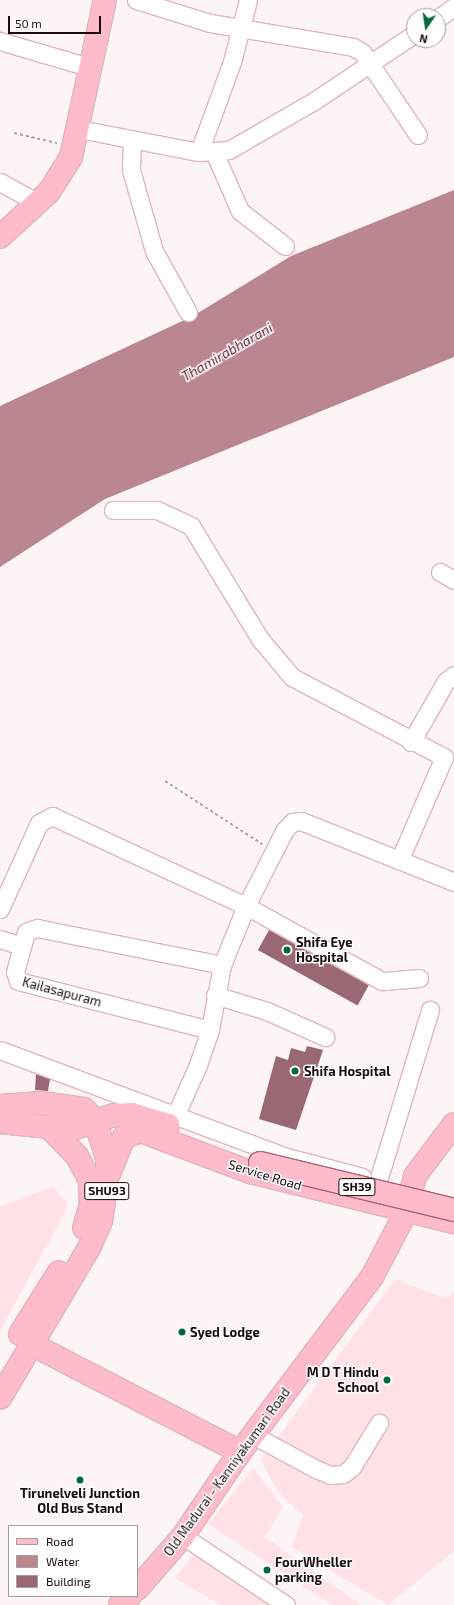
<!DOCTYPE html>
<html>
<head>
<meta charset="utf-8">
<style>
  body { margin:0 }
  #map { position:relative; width:454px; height:1605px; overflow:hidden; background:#fcf4f5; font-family:"Exo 2",sans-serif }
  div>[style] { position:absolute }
  .built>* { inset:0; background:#ffe1e6 }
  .water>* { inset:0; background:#ba8690 }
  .building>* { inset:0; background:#9a6872; transform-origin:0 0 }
  .path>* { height:2px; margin-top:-1px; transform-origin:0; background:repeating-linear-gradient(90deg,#ada3a5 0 3px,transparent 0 6px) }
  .roads { filter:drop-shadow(1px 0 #deb7be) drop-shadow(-1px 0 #deb7be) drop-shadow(0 1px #deb7be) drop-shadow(0 -1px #deb7be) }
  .minor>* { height:17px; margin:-8.5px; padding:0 8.5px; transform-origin:8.5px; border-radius:8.5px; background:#fff }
  .major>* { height:22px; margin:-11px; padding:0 11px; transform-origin:11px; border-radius:11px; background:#febbca }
  .bridges { filter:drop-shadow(1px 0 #ae6172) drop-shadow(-1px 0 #ae6172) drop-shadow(0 1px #ae6172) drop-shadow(0 -1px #ae6172) }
  .major-bridge>* { height:22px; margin:-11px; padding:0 11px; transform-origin:11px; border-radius:11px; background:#febbca }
  .dots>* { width:11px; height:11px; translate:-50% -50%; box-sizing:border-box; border:2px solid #fff; border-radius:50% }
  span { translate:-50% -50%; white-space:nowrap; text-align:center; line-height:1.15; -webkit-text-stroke:3px #fff; paint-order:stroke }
  .shield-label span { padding:1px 3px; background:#fff; border:1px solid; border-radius:3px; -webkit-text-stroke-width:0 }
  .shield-label { font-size:12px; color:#1a0d10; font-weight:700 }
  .poi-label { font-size:13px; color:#1a0d10; font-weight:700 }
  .left { translate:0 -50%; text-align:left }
  .right { translate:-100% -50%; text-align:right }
  .street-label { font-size:13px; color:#1a0d10 }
  .water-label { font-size:14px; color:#561629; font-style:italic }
  .legend { position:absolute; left:8px; top:1525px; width:130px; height:72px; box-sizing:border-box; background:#fff; border:1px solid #a39e9f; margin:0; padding:5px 7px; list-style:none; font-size:12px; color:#1a0d10 }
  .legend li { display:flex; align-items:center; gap:8px; height:20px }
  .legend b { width:20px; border:1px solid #a39e9f }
  .north { position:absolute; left:406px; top:8px; width:40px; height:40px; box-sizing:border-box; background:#fff; border:1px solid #a39e9f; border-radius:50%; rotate:193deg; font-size:11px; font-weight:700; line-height:16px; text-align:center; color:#1a0d10 }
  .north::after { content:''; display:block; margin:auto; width:14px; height:18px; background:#02683d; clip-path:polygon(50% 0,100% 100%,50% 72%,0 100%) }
  .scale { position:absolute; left:8px; top:16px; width:93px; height:18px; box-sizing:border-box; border:2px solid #1a0d10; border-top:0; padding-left:5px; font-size:12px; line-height:14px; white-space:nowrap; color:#1a0d10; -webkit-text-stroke:3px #fff; paint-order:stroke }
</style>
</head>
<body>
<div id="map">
  <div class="built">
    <i style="clip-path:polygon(53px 1187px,69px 1204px,0 1331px,0 1206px)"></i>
    <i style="clip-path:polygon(395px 1280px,448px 1299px,454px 1290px,454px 1551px,388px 1605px,292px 1547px,303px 1515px,278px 1492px,261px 1460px)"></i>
    <i style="clip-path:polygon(253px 1468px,283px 1507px,265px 1537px,361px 1605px,332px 1605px,208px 1524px)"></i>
    <i style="clip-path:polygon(193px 1554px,270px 1605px,220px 1605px,175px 1578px)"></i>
  </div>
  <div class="water">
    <i style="clip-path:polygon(454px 190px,454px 357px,105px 499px,0 567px,0 406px,193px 316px,291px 256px)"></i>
  </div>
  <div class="building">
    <i style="left:269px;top:930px;width:114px;height:23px;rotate:29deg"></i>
    <i style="clip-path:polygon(307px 1046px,323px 1050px,296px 1130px,259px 1119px,276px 1056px,288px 1060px,291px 1048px,305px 1052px)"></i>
    <i style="clip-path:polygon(36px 1074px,50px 1079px,48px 1091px,35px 1090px)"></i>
  </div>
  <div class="path">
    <i style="left:14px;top:133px;width:44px;rotate:13.1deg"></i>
    <i style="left:165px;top:781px;width:116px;rotate:33deg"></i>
  </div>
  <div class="roads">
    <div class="minor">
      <i style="left:136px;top:0;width:77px;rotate:17.3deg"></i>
      <i style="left:210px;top:23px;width:145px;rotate:9.5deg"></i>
      <i style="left:353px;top:47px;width:10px;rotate:29deg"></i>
      <i style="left:362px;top:52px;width:100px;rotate:56deg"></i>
      <i style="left:438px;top:18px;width:19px;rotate:-35deg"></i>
      <i style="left:0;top:41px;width:93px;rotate:16.3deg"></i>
      <i style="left:79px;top:129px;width:122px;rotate:10.9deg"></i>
      <i style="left:199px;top:152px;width:30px;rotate:-4deg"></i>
      <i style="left:229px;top:150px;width:98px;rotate:-30deg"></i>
      <i style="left:314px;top:101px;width:120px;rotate:-33.8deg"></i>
      <i style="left:132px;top:139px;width:31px;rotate:92deg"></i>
      <i style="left:131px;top:170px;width:84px;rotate:74.1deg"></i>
      <i style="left:154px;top:251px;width:70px;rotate:60.9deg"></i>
      <i style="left:199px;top:152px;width:96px;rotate:-69.9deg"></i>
      <i style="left:232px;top:62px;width:64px;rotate:-75.5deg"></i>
      <i style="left:214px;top:152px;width:64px;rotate:66.2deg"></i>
      <i style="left:240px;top:211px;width:57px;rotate:37.9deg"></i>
      <i style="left:0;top:182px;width:41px;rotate:29.1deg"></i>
      <i style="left:113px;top:510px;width:44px"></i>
      <i style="left:157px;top:510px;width:38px;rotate:25deg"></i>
      <i style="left:191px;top:526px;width:132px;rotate:58.6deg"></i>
      <i style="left:260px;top:639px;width:50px;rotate:49.9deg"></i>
      <i style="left:292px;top:677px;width:172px;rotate:27.8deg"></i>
      <i style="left:444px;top:757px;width:113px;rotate:113.4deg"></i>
      <i style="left:440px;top:572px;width:16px;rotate:30deg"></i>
      <i style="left:411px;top:742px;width:70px;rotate:-60.2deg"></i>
      <i style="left:446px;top:681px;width:10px;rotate:-37deg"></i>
      <i style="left:0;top:909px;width:94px;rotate:-65.6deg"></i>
      <i style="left:39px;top:823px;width:15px;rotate:-28deg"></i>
      <i style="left:52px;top:816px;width:214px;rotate:24.9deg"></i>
      <i style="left:246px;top:906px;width:64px;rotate:112.1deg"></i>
      <i style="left:222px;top:965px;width:66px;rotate:100.5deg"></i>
      <i style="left:210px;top:1030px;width:37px;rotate:109deg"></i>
      <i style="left:198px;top:1065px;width:54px;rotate:114.2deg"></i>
      <i style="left:0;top:939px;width:22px;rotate:18deg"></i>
      <i style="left:419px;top:978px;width:37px;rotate:175deg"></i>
      <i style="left:382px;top:981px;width:155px;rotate:-151.1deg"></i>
      <i style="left:246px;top:906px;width:84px;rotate:-63.1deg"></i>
      <i style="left:284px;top:831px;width:12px;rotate:-48deg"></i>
      <i style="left:292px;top:822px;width:9px;rotate:-6deg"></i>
      <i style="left:301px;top:821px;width:165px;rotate:21.7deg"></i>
      <i style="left:215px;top:995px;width:54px;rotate:17.1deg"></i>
      <i style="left:267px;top:1011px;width:64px;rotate:24.1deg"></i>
      <i style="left:210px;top:1030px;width:198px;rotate:-165.7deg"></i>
      <i style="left:18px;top:981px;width:9px;rotate:-108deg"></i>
      <i style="left:15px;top:972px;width:41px;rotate:-74.6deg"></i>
      <i style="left:26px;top:932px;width:12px;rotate:-20deg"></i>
      <i style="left:37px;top:928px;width:189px;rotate:11.3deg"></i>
      <i style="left:0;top:1050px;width:302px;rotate:20.5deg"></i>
      <i style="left:283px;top:1156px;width:82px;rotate:14.9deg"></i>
      <i style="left:378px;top:1181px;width:179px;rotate:-73.1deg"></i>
      <i style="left:253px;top:1435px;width:72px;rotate:28.4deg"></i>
      <i style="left:316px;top:1469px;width:15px;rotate:23deg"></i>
      <i style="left:330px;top:1475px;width:13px;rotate:-4deg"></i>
      <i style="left:343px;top:1474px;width:11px;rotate:-38deg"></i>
      <i style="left:352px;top:1467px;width:52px;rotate:-58.5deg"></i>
      <i style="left:183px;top:1536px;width:124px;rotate:33.8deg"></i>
    </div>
    <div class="major">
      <i style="left:0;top:237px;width:67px;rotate:-42.6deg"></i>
      <i style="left:49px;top:192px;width:41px;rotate:-57.8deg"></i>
      <i style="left:71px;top:157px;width:161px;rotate:-77.8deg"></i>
      <i style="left:0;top:1106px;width:41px;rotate:-4.2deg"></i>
      <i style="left:41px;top:1103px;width:43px;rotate:7.9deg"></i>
      <i style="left:84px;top:1109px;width:16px;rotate:47deg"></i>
      <i style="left:95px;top:1121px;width:39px;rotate:72deg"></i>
      <i style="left:107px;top:1158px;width:21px;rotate:90deg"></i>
      <i style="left:107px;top:1179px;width:42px;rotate:98.1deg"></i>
      <i style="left:101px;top:1221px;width:30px;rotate:114deg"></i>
      <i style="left:89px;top:1248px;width:174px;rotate:120.7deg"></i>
      <i style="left:0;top:1122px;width:49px;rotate:5.8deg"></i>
      <i style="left:49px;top:1127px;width:40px;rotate:46deg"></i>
      <i style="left:77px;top:1156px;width:27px;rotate:62deg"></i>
      <i style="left:90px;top:1180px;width:24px;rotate:88deg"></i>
      <i style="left:91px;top:1204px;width:25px;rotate:106deg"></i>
      <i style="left:49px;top:1127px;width:26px;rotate:2deg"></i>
      <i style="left:75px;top:1128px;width:41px;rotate:-18.4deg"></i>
      <i style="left:114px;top:1115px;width:18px;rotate:-3deg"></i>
      <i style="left:132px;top:1114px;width:38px;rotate:17deg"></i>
      <i style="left:109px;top:1174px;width:40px;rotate:-68deg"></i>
      <i style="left:124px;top:1137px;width:18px;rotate:-19deg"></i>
      <i style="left:141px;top:1131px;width:116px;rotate:20.6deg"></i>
      <i style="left:250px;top:1172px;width:210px;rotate:13.8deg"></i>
      <i style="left:20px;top:1334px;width:73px;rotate:-57.8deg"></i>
      <i style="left:31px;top:1344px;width:235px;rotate:27.3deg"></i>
      <i style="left:137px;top:1589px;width:70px;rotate:-49deg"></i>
      <i style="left:183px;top:1536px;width:102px;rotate:-55.8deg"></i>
      <i style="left:240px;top:1452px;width:219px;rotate:-53deg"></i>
      <i style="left:372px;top:1277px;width:73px;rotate:-62.4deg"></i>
      <i style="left:406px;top:1212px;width:37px;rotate:-76deg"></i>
      <i style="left:415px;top:1176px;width:65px;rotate:-53.1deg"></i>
      <i style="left:120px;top:1605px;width:13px;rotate:-42deg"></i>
    </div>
  </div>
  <div class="bridges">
    <div class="major-bridge">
      <i style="left:260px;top:1163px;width:200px;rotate:13.6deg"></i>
    </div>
  </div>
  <div class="dots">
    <i style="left:287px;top:950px;background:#02683d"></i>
    <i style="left:295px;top:1071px;background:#02683d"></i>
    <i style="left:182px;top:1332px;background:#02683d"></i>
    <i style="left:387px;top:1380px;background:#02683d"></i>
    <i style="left:80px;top:1480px;background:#02683d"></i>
    <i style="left:267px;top:1570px;background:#02683d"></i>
  </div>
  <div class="shield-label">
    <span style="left:357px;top:1187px">SH39</span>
    <span style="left:107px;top:1191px">SHU93</span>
  </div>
  <div class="poi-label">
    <span class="left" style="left:296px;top:950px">Shifa Eye<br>Hospital</span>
    <span class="left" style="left:304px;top:1071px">Shifa Hospital</span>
    <span class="left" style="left:190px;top:1332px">Syed Lodge</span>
    <span class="right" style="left:379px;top:1380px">M D T Hindu<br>School</span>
    <span style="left:80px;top:1501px">Tirunelveli Junction<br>Old Bus Stand</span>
    <span class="left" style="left:275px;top:1570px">FourWheller<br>parking</span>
  </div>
  <div class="street-label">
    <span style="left:62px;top:992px;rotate:15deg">Kailasapuram</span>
    <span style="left:265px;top:1175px;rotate:17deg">Service Road</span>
    <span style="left:227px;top:1472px;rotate:-54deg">Old Madurai - Kanniyakumari Road</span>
  </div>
  <div class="water-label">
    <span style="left:227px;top:352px;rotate:-30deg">Thamirabharani</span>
  </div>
  <ul class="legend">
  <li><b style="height:5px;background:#febbca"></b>Road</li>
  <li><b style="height:11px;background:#ba8690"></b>Water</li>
  <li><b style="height:11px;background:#9a6872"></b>Building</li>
  </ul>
  <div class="north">N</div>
  <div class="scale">50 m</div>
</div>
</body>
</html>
